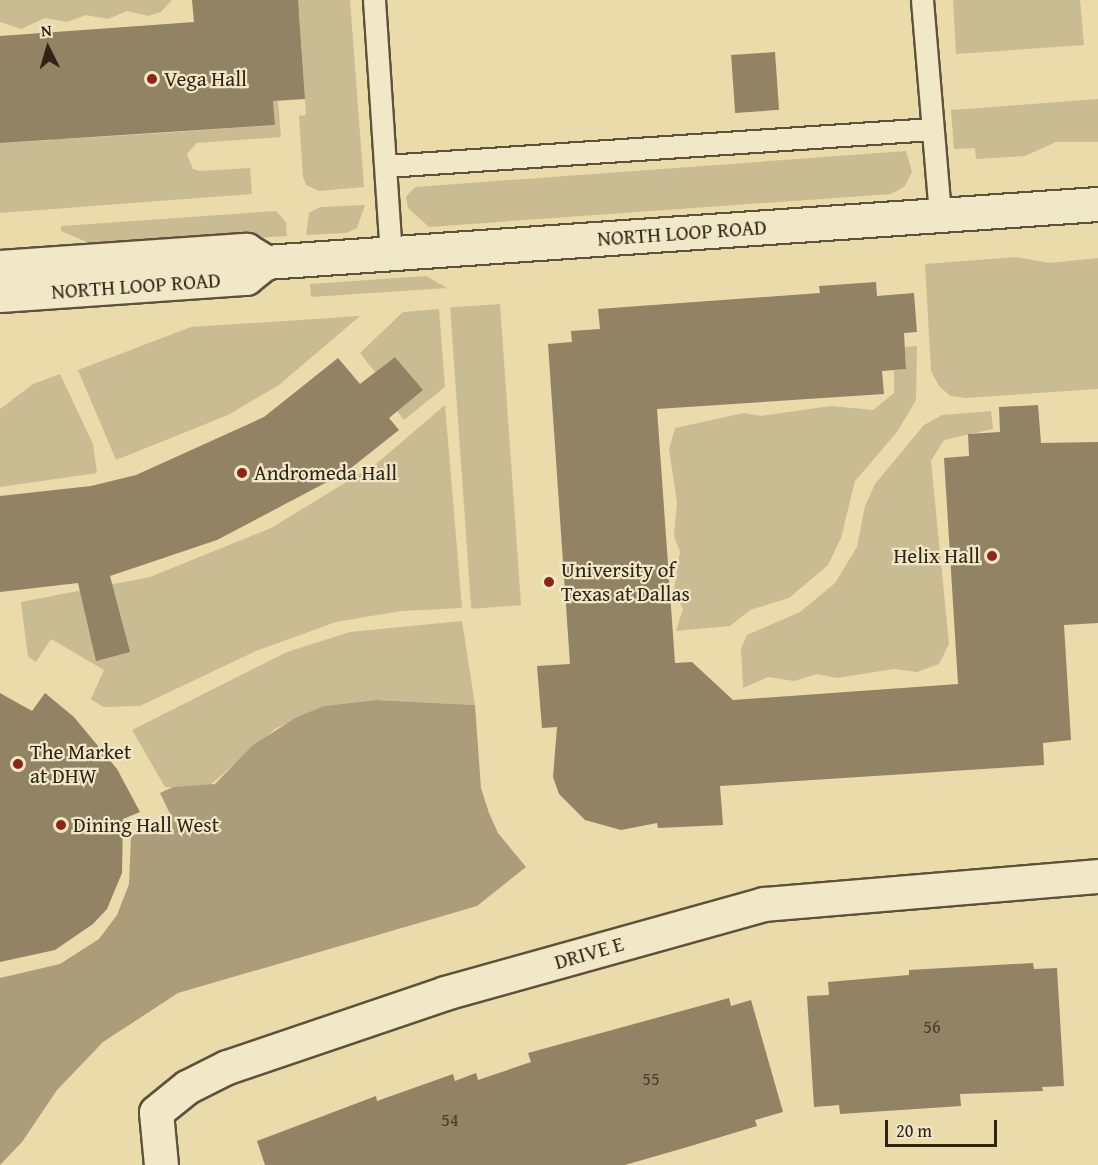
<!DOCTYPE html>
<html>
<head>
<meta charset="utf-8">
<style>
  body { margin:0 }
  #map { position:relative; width:1098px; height:1165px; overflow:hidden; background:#eadbab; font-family:"Gentium Book Plus",serif }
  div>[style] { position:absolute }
  .green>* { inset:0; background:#cabc92; transform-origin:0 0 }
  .water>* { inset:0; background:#ab9d79 }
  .building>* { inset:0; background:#918364; transform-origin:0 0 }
  .roads { filter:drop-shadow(2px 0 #5e523c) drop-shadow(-2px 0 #5e523c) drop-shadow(0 2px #5e523c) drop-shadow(0 -2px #5e523c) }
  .service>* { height:21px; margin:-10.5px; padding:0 10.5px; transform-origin:10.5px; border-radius:10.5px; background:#f1e8c8 }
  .minor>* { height:33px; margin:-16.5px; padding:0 16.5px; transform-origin:16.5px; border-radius:16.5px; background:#f1e8c8 }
  .dots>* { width:16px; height:16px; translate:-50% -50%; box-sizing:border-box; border:3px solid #f1e8c8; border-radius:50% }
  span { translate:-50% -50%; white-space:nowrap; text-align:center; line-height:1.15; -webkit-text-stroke:4.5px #f1e8c8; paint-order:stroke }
  .number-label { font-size:18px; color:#483c2a }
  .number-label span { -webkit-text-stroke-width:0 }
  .poi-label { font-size:21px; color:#302417 }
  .left { translate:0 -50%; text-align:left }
  .right { translate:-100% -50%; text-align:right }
  .street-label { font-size:21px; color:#302417 }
  .north { position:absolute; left:18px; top:18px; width:60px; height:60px; -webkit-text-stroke:4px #f1e8c8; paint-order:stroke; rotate:355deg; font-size:16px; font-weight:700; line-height:24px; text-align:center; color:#302417 }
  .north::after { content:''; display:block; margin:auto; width:21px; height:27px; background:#302417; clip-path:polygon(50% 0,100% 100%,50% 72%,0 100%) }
  .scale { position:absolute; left:885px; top:1120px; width:112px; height:27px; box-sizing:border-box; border:3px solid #302417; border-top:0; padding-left:8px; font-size:18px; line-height:21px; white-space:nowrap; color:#302417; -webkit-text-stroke:4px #f1e8c8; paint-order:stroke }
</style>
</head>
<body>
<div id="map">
  <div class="green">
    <i style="clip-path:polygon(0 0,172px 0,161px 12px,148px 16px,127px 11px,108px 19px,86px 15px,67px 22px,45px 18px,21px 29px,0 22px)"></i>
    <i style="clip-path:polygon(298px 0,350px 0,364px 187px,319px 191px,306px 185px,303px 177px,299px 116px,306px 115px,299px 12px,275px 13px)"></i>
    <i style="clip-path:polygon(953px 0,1080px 0,1084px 45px,956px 54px)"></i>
    <i style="clip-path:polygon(1098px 99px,1098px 142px,1056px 142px,1025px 156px,976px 159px,975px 148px,954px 149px,951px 110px)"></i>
    <i style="clip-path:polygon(273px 101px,278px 101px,281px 137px,197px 143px,187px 154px,193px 169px,200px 171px,250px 168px,252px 194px,0 213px,0 143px,54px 140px,52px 116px,65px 139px,163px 133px,275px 125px)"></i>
    <i style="clip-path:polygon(906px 151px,912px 172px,905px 186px,891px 194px,429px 227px,408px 208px,406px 197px,415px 187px)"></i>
    <i style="clip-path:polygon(365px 205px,357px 228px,346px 233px,306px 235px,309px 213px,320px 207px)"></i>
    <i style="clip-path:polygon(276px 211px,286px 222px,287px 236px,101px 248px,61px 231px,61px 226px)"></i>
    <i style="clip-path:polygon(1016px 257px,1050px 263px,1098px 258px,1098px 389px,966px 398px,950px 396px,939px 386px,931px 371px,925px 264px)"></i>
    <i style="clip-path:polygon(426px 276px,447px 288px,311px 297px,310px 284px)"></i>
    <i style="left:500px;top:304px;width:302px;height:50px;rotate:86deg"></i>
    <i style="clip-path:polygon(439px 309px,445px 387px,404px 420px,397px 411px,422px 389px,395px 357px,375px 372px,360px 353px,403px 312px)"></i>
    <i style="clip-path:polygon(360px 316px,279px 385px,228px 415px,116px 460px,78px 370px,191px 327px)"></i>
    <i style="clip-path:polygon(917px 346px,916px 400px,897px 432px,855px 481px,841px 538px,828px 565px,789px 598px,750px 610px,730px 626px,676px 631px,683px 609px,674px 590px,680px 552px,674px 536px,677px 503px,669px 449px,675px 428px,744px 413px,761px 416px,831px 406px,873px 410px,894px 393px,894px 370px,906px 369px,905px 347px)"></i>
    <i style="clip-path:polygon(60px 374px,93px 444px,97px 473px,0 487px,0 409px,33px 384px)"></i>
    <i style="clip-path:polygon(445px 405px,462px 608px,401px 611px,336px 622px,256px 651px,140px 706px,103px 707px,91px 699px,104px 670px,51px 639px,36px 662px,28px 657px,21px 602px,150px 577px,271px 528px,376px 464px)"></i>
    <i style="clip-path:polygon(991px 411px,993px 429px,944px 440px,931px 461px,949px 644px,939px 664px,917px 672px,894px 669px,837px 678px,817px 674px,794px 681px,768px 677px,743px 688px,741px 649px,747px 635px,800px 612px,835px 583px,857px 547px,865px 506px,875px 484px,924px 425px,942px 415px)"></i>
    <i style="clip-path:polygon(462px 621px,475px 705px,376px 700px,324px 706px,275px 729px,209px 786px,194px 788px,165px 787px,132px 730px,287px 652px,350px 632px)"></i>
  </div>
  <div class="water">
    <i style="clip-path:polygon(376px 700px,475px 705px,481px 788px,489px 813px,498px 833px,526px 867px,477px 906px,178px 993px,103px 1042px,57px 1090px,22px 1142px,0 1165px,0 978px,60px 964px,99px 939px,117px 915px,129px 884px,131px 836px,172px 818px,160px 793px,173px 787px,215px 784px,253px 745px,297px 717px,324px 706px)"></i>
  </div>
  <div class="building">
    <i style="clip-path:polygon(192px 0,298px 0,305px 99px,273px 101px,275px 125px,0 143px,0 36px,194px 22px)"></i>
    <i style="left:775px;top:52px;width:58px;height:44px;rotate:86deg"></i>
    <i style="clip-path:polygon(876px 282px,877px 296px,914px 293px,917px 332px,904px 333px,906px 369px,882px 371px,884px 394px,657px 409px,675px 663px,692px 662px,733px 700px,958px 684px,944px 458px,969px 456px,968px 434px,1000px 432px,999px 407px,1038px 405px,1041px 443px,1098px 442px,1098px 623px,1064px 625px,1071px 740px,1043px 743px,1044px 765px,720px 786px,723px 825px,658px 828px,657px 823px,621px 830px,585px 820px,559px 794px,553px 777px,557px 727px,542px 728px,537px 666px,570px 664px,548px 344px,572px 342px,571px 331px,600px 329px,598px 309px,820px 293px,819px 286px)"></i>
    <i style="clip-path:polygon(395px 357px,423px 390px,389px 418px,399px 430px,346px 472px,217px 540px,110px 576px,130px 652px,96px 661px,78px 583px,0 592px,0 496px,91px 486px,136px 475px,264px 417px,338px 358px,360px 384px)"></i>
    <i style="clip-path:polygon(0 693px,32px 711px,45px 693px,74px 717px,117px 769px,140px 812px,123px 819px,122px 873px,107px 909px,93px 924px,55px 950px,0 962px)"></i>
    <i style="clip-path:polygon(1033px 963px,1034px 969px,1057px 968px,1064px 1086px,1042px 1087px,1043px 1091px,960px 1094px,961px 1106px,840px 1114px,839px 1105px,814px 1107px,807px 996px,829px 995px,828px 982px,909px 975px,909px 970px)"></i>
    <i style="clip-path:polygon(729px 998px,731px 1006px,751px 1000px,783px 1112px,755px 1120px,757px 1126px,684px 1148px,625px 1165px,265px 1165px,257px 1141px,376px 1096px,377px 1101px,453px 1074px,455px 1081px,476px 1073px,478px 1080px,531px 1062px,528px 1053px)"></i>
  </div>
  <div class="roads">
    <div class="service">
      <i style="left:374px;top:0;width:254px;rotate:86.2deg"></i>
      <i style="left:922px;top:0;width:217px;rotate:85.2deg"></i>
      <i style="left:386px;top:166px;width:547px;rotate:-3.88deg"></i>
    </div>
    <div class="minor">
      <i style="left:0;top:267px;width:247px;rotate:-4deg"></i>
      <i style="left:246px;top:250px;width:23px;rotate:31deg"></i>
      <i style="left:266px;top:262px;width:834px;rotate:-3.99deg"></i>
      <i style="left:0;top:295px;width:247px;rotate:-4deg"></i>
      <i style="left:246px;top:278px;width:26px;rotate:-39deg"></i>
      <i style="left:161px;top:1165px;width:53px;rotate:-95.4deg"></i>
      <i style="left:156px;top:1112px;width:40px;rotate:-39deg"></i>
      <i style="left:187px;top:1087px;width:45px;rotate:-26.6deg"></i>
      <i style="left:227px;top:1067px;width:230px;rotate:-18.7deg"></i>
      <i style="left:445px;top:993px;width:331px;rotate:-15.6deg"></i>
      <i style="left:764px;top:904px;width:335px;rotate:-4.8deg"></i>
    </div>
  </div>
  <div class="dots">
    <i style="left:152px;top:79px;background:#8f2418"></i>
    <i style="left:242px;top:473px;background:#8f2418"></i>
    <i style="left:992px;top:556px;background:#8f2418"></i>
    <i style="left:549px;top:582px;background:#8f2418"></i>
    <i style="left:18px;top:764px;background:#8f2418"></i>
    <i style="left:61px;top:825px;background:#8f2418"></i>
  </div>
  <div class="number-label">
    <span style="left:932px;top:1027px">56</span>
    <span style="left:651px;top:1079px">55</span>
    <span style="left:450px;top:1120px">54</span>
  </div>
  <div class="poi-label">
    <span class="left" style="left:164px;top:79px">Vega Hall</span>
    <span class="left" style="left:254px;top:473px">Andromeda Hall</span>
    <span class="right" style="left:980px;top:556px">Helix Hall</span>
    <span class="left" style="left:561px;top:582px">University of<br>Texas at Dallas</span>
    <span class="left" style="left:30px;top:764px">The Market<br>at DHW</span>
    <span class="left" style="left:73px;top:825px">Dining Hall West</span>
  </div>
  <div class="street-label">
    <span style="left:682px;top:233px;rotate:-4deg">NORTH LOOP ROAD</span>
    <span style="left:136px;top:286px;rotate:-4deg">NORTH LOOP ROAD</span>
    <span style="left:589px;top:953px;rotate:-16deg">DRIVE E</span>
  </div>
  <div class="north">N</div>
  <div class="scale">20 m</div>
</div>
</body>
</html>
